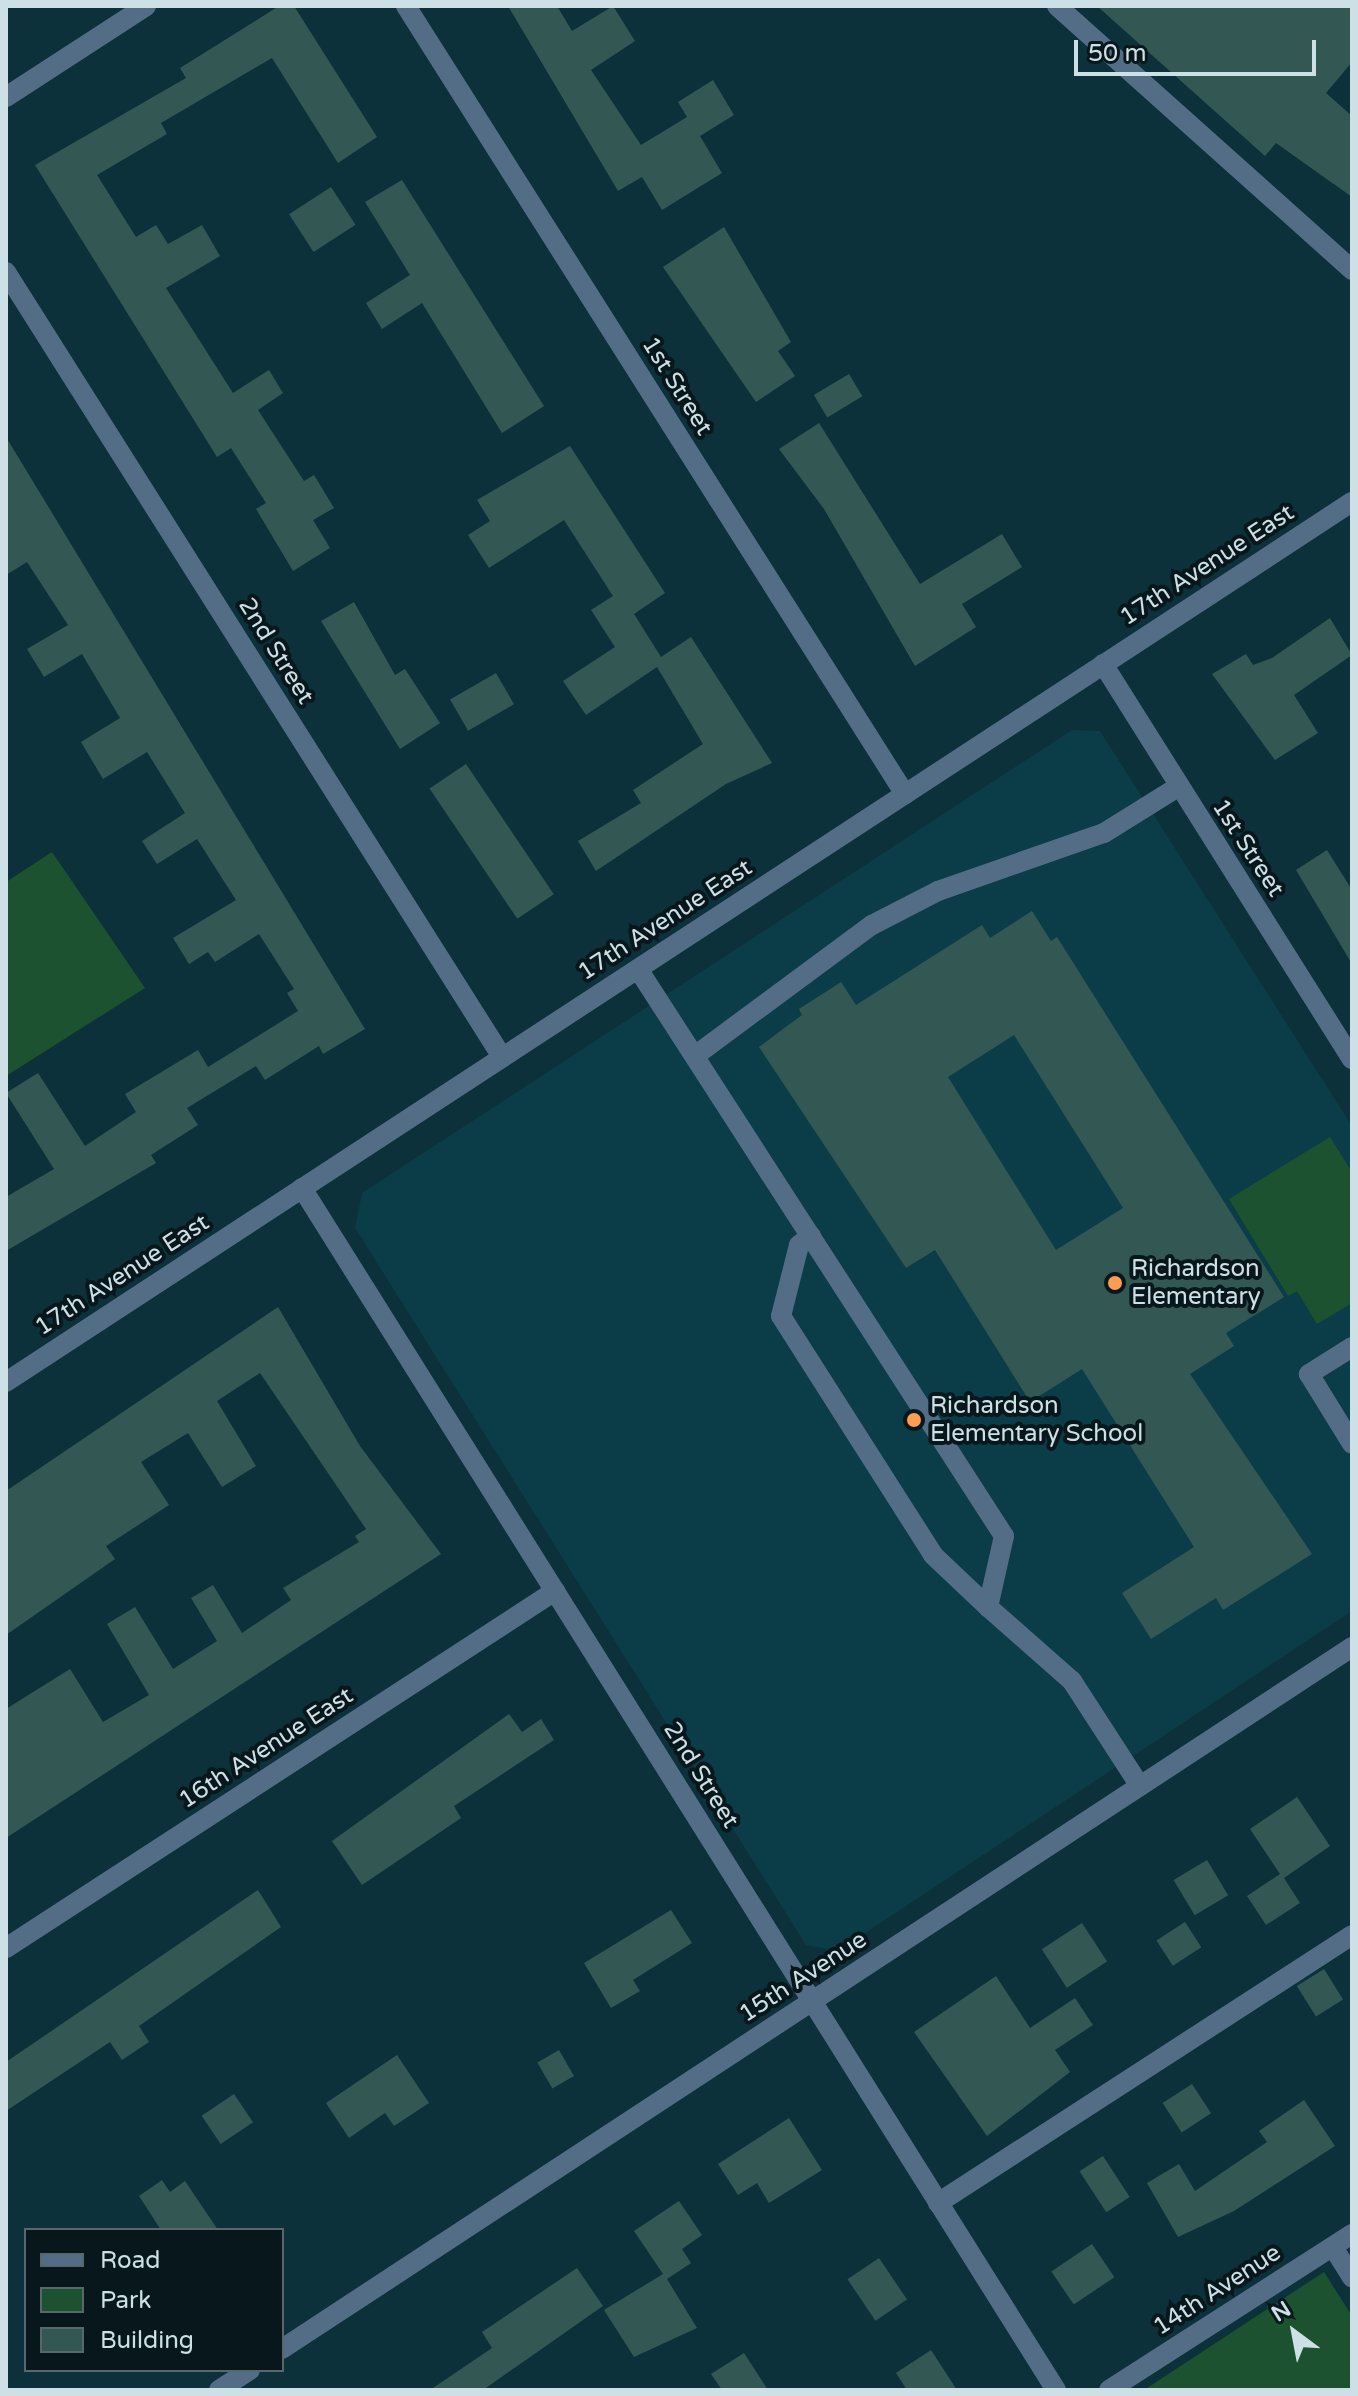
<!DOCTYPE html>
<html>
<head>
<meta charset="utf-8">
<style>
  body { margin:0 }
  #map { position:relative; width:1358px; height:2396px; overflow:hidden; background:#0c313a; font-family:"Varela Round",sans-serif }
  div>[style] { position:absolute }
  .built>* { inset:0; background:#0a3d48 }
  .green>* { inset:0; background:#1c522f }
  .building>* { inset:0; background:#335853; transform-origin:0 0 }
  .minor>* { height:20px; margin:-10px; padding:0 10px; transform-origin:10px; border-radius:10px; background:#546d87 }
  .dots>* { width:22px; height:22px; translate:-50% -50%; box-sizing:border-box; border:4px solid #08171b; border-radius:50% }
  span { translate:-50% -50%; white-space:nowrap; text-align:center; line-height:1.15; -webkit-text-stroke:8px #08171b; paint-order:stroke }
  .street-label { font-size:24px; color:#cde0e5 }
  .poi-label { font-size:24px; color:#cde0e5 }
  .left { translate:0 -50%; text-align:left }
  .frame { position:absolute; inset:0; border:8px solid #cde0e5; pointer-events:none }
  .legend { position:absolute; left:24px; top:2228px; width:260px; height:144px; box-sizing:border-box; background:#08171b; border:2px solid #57676c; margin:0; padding:10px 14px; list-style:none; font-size:24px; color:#cde0e5 }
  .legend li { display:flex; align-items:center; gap:16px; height:40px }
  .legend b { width:40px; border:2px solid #57676c }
  .north { position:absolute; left:1254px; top:2292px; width:80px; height:80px; -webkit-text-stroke:6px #08171b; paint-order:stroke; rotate:328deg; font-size:22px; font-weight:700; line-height:32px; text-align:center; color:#cde0e5 }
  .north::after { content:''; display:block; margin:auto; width:28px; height:36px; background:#cde0e5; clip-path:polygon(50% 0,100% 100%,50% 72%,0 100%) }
  .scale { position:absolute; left:1074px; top:40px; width:242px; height:36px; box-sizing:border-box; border:4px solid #cde0e5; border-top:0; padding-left:10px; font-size:24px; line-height:28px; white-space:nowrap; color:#cde0e5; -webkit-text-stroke:6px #08171b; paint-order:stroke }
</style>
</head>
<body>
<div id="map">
  <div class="built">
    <i style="clip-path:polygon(1072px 730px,1100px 731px,1352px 1126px,1352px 1611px,838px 1951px,806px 1945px,355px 1228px,362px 1193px)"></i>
  </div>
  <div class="green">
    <i style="clip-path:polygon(52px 852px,145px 988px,6px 1076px,6px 882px)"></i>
    <i style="clip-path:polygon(1330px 1137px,1352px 1172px,1352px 1303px,1317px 1324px,1297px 1291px,1288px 1296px,1229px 1199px)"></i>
    <i style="clip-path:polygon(1324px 2272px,1352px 2316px,1352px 2390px,1144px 2390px)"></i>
  </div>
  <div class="building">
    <i style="clip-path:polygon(279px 6px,294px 6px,377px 137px,338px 163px,272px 58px,161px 123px,167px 134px,97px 175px,136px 237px,156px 225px,168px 244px,202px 225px,220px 256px,166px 288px,233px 393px,269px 370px,283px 393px,258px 410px,304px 481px,314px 475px,334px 508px,313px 520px,330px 548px,293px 571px,256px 509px,266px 503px,231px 448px,217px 457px,35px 165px,186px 78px,180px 68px)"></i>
    <i style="clip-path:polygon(508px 6px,557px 6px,572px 31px,613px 6px,635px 41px,591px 70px,641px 145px,687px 117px,678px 102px,713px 80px,734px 115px,700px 136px,722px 173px,662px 210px,642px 177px,618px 191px)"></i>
    <i style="clip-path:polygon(1097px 6px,1352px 6px,1352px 62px,1326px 93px,1352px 116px,1352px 197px,1276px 143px,1265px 156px)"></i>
    <i style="clip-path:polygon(402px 180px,544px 406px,502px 433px,422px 303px,382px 329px,366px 303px,410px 275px,365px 202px)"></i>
    <i style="left:331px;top:187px;width:45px;height:50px;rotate:57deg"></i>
    <i style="clip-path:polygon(724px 227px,791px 342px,778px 351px,795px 376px,756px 402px,663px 267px)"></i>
    <i style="left:849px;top:374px;width:26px;height:41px;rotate:59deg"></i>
    <i style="clip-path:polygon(819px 423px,920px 584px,1002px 534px,1022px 567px,962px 604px,976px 627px,915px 666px,824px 509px,779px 449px)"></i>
    <i style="clip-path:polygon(6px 437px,365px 1029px,323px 1054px,319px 1046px,265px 1080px,256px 1066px,187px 1108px,198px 1125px,151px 1155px,156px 1163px,6px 1251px,6px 1197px,54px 1169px,6px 1093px,38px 1073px,85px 1146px,136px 1112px,125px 1094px,198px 1050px,208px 1067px,298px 1011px,287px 993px,294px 989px,259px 934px,215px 962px,208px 952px,189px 964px,173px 938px,236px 900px,197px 839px,157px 864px,142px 841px,185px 813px,147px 752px,103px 779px,81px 742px,120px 718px,82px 654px,44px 677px,27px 649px,68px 625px,27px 562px,6px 575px)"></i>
    <i style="clip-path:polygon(570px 446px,665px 593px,634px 614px,661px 657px,691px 637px,772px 763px,726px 784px,596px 871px,578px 841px,641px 803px,633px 790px,703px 744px,657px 667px,586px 715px,563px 681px,615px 647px,591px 610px,613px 596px,564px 520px,489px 568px,468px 535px,490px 521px,477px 500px)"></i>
    <i style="clip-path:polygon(354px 602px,395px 675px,405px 669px,440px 723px,400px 749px,321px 621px)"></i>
    <i style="clip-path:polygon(1330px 618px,1352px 655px,1294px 695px,1318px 733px,1275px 760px,1212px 674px,1246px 654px,1253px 665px,1272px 658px)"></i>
    <i style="left:496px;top:673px;width:36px;height:53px;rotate:60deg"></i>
    <i style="left:466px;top:764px;width:157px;height:44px;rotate:56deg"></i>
    <i style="clip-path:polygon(1327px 850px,1352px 890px,1352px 964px,1296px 870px)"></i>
    <i style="clip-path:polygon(evenodd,1032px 911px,1051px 941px,1057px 937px,1284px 1297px,1226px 1333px,1234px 1346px,1190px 1374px,1312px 1554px,1223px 1610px,1216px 1598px,1151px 1639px,1122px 1593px,1194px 1547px,1082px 1369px,1030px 1402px,935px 1250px,906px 1268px,759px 1047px,802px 1015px,799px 1009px,841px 982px,856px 1005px,982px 925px,990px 938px,1032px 911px,1014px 1035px,1123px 1208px,1056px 1250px,948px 1077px,1014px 1035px)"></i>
    <i style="clip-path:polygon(278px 1307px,360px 1446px,441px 1554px,6px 1838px,6px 1709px,70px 1669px,103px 1722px,149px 1695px,107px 1624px,135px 1607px,173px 1669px,217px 1641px,191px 1598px,213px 1585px,242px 1633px,291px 1600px,283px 1588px,359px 1542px,355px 1536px,366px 1529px,260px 1373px,217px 1401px,256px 1466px,222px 1487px,188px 1433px,141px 1462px,169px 1505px,106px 1546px,115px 1559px,6px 1635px,6px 1491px)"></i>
    <i style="clip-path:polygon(509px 1714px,522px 1732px,541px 1719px,554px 1740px,454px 1806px,461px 1818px,362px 1885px,332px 1841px)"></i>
    <i style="clip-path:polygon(1297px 1797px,1330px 1846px,1284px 1878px,1300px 1903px,1266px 1925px,1247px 1896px,1280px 1874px,1250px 1829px)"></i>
    <i style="left:1207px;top:1860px;width:41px;height:39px;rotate:59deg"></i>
    <i style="clip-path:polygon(258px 1890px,281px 1927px,139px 2026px,149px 2042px,122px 2060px,110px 2042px,6px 2111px,6px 2062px)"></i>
    <i style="clip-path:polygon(671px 1910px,692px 1943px,633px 1980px,640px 1991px,611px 2008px,584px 1963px)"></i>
    <i style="left:1185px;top:1922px;width:30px;height:34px;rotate:57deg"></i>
    <i style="left:1082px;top:1923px;width:46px;height:48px;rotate:57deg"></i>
    <i style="left:1324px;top:1969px;width:36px;height:32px;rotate:58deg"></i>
    <i style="clip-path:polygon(996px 1976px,1030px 2028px,1075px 1998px,1093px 2025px,1055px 2050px,1070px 2072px,987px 2136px,914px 2032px)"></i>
    <i style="left:559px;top:2050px;width:30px;height:25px;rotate:60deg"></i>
    <i style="clip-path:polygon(397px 2055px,429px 2103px,394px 2126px,385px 2113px,349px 2138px,326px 2103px)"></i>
    <i style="left:1192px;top:2084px;width:35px;height:35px;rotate:57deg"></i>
    <i style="left:234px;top:2094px;width:34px;height:39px;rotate:56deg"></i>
    <i style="clip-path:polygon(1304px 2100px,1335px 2146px,1234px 2211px,1178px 2237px,1147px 2183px,1179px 2164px,1195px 2191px,1267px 2142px,1259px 2131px)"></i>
    <i style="clip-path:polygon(789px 2118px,822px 2170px,769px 2203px,757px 2183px,738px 2195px,718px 2164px)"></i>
    <i style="left:1103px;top:2156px;width:49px;height:28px;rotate:57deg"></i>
    <i style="clip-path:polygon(162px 2180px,170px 2192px,185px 2181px,218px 2230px,161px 2230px,139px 2196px)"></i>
    <i style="clip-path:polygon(679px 2201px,702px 2235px,682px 2249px,691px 2263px,667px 2279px,697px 2328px,634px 2357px,604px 2310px,663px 2274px,634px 2231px)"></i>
    <i style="left:1092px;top:2244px;width:40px;height:49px;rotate:56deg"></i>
    <i style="left:879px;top:2258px;width:50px;height:38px;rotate:56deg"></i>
    <i style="clip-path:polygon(577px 2268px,603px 2306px,483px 2390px,430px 2390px,492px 2348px,482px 2332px)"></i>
    <i style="clip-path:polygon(931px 2350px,957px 2390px,907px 2390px,896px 2373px)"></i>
    <i style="clip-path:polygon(744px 2353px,768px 2390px,722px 2390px,711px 2374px)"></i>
  </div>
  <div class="minor">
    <i style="left:406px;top:6px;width:933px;rotate:57.66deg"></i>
    <i style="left:1057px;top:6px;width:396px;rotate:41.8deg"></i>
    <i style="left:6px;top:97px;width:167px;rotate:-33deg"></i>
    <i style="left:6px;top:272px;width:929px;rotate:57.71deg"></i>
    <i style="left:1103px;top:664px;width:467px;rotate:57.8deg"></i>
    <i style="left:638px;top:969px;width:675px;rotate:57.16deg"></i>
    <i style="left:1004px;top:1536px;width:73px;rotate:102.7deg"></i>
    <i style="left:988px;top:1607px;width:112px;rotate:41.4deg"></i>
    <i style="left:1072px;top:1681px;width:125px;rotate:57.1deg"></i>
    <i style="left:696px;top:1055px;width:219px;rotate:-36.5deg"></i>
    <i style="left:872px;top:925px;width:74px;rotate:-27.3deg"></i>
    <i style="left:938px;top:891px;width:176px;rotate:-19.3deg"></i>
    <i style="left:1104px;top:833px;width:87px;rotate:-31.9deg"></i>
    <i style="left:302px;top:1188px;width:1419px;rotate:57.9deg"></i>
    <i style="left:811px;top:1236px;width:15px;rotate:143deg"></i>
    <i style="left:799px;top:1245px;width:73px;rotate:104.2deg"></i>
    <i style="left:781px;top:1316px;width:283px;rotate:57.5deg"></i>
    <i style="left:933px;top:1555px;width:76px;rotate:43.4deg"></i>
    <i style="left:1352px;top:1347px;width:51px;rotate:147.9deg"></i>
    <i style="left:1309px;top:1374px;width:82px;rotate:58.4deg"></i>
    <i style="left:6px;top:1382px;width:1608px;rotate:-33.18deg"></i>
    <i style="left:6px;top:1948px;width:655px;rotate:-33.03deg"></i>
    <i style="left:938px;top:2203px;width:493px;rotate:-32.9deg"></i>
    <i style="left:1333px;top:2247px;width:36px;rotate:58deg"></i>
    <i style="left:282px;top:2349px;width:1280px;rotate:-33.27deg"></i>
    <i style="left:219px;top:2390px;width:37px;rotate:-33deg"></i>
    <i style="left:1109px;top:2390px;width:289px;rotate:-32.7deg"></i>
  </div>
  <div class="dots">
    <i style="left:1115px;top:1283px;background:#fc9d53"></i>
    <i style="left:914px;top:1420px;background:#fc9d53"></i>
  </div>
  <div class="street-label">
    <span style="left:677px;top:386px;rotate:58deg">1st Street</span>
    <span style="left:1207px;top:565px;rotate:-33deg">17th Avenue East</span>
    <span style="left:276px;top:651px;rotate:58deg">2nd Street</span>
    <span style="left:1248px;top:848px;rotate:57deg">1st Street</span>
    <span style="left:665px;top:920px;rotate:-33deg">17th Avenue East</span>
    <span style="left:122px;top:1275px;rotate:-33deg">17th Avenue East</span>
    <span style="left:266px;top:1748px;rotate:-33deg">16th Avenue East</span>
    <span style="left:701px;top:1775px;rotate:58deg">2nd Street</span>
    <span style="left:803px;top:1977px;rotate:-33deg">15th Avenue</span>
    <span style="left:1217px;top:2290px;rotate:-33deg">14th Avenue</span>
  </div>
  <div class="poi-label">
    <span class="left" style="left:1131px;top:1283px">Richardson<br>Elementary</span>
    <span class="left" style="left:930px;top:1420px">Richardson<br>Elementary School</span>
  </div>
  <div class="frame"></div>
  <ul class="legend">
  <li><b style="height:10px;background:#546d87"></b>Road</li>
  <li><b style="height:22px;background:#1c522f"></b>Park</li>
  <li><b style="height:22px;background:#335853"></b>Building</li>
  </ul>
  <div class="north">N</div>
  <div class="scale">50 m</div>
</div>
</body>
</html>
